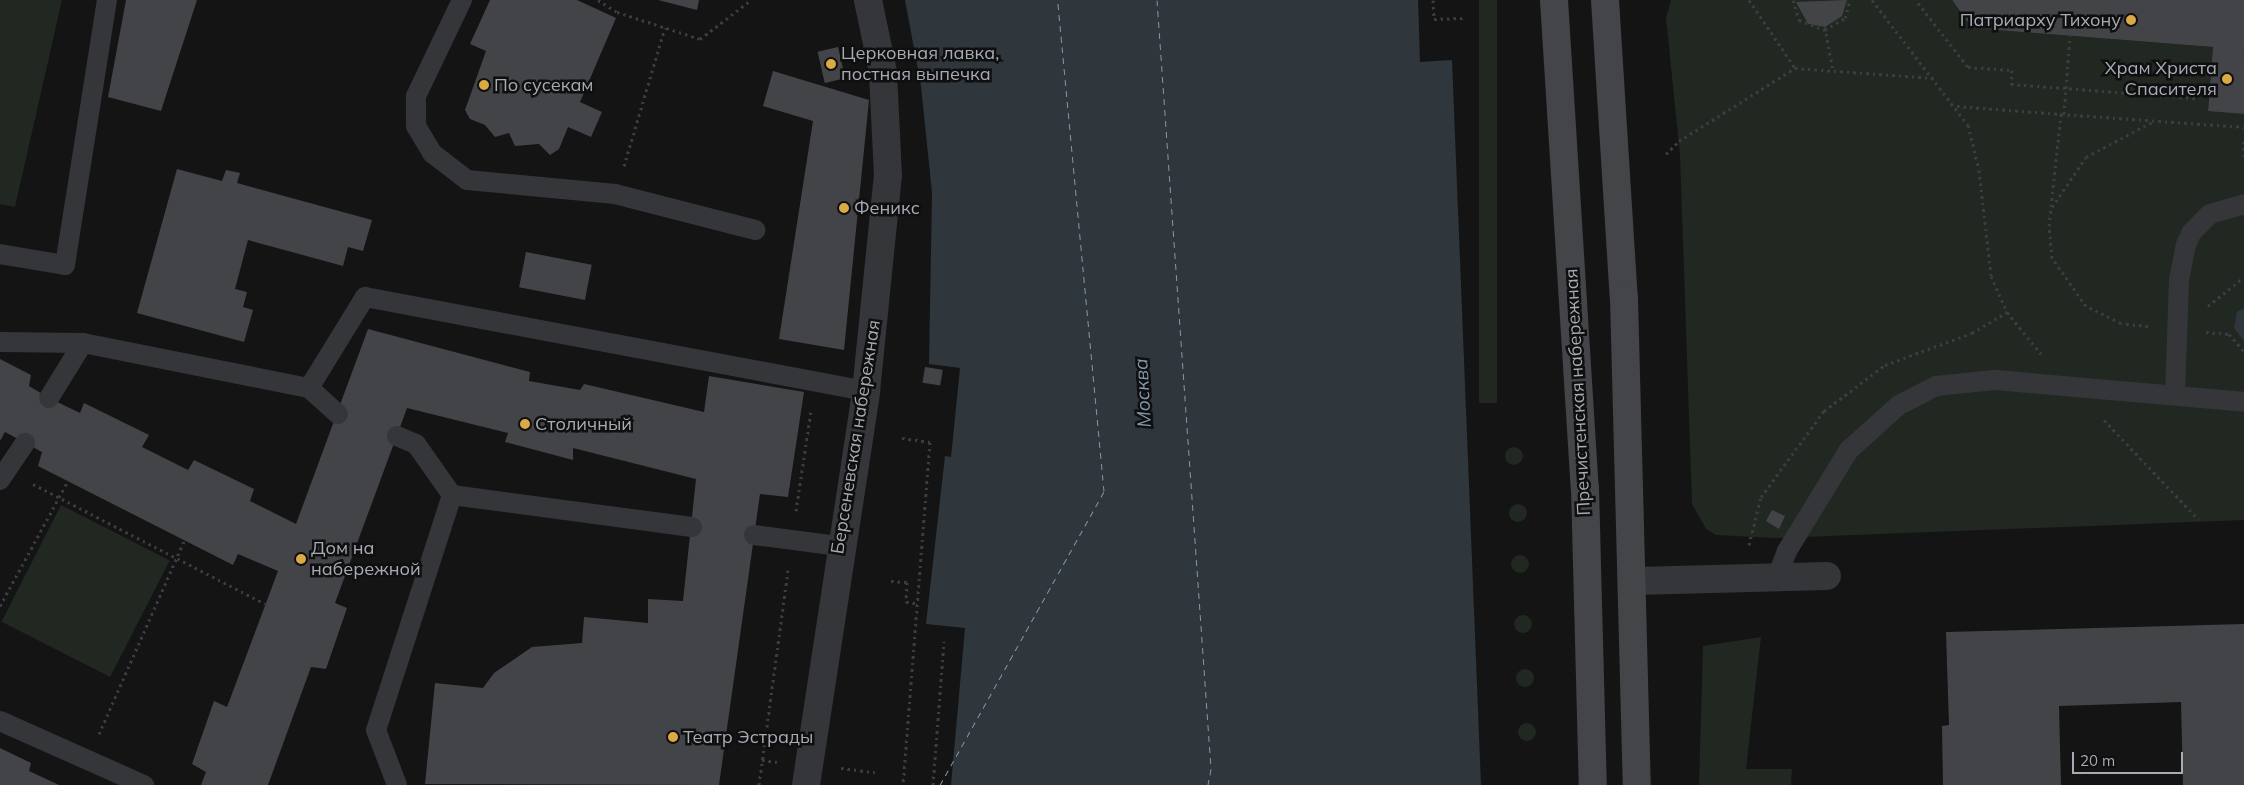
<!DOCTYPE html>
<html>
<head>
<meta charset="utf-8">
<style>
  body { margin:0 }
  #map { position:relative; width:2244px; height:785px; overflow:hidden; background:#141415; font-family:Mulish,sans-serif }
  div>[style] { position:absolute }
  .green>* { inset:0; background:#212721; transform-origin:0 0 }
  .round { border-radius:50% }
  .water>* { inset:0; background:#2f363c }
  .ferry>* { height:1px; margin-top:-0.5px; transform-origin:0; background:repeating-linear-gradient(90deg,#8298ab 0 6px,transparent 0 11px) }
  .building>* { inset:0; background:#434448; transform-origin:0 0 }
  .path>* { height:3px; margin-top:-1.5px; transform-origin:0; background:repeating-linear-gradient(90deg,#3b3d41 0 2.5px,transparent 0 6.5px) }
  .lane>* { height:20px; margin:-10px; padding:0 10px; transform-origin:10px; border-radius:10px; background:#35363a }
  .street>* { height:28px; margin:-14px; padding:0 14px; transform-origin:14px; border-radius:14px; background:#35363a }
  .secondary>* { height:28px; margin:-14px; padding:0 14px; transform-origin:14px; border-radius:14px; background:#444549 }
  .dots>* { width:14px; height:14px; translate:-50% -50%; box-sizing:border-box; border:2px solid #0f0f10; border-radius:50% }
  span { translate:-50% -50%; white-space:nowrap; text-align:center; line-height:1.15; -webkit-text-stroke:5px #0f0f10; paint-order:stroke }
  .poi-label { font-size:18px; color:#a7abb4 }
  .right { translate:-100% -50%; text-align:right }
  .left { translate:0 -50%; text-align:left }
  .street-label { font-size:18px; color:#a7abb4 }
  .water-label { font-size:19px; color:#8298ab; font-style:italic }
  .scale { position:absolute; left:2072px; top:752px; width:111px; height:22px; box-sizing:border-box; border:2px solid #a7abb4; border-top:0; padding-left:6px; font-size:15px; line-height:18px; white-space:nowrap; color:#a7abb4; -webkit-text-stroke:4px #0f0f10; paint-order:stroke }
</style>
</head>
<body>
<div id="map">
  <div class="green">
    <i style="clip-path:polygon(0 0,62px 0,15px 207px,0 204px)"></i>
    <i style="left:1479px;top:0;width:18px;height:403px"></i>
    <i style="clip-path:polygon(1671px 0,1952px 0,1972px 28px,2213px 47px,2208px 110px,2244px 114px,2244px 520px,1775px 538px,1716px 535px,1706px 529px,1692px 504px,1680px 155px,1666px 18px)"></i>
    <i class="round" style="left:1505px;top:447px;width:18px;height:18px"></i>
    <i class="round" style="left:1509px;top:504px;width:18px;height:18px"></i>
    <i style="left:61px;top:505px;width:122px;height:131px;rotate:27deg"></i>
    <i class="round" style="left:1511px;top:555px;width:18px;height:18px"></i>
    <i class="round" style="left:1514px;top:615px;width:18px;height:18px"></i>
    <i style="clip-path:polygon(1761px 637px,1746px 769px,1792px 769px,1791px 785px,1699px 785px,1703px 646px)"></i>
    <i class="round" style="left:1516px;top:669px;width:18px;height:18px"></i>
    <i class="round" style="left:1518px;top:723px;width:18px;height:18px"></i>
  </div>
  <div class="water">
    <i style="clip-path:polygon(905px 0,1418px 0,1420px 62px,1452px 60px,1481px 785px,951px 785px,965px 628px,926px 624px,945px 456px,951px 457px,960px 368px,929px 364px,932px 193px,921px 86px)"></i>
    <i style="clip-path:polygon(2244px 308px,2244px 341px,2234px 328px,2237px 312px)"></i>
  </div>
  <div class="ferry">
    <i style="left:1157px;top:0;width:771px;rotate:85.98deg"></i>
    <i style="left:1211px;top:769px;width:16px;rotate:101deg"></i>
    <i style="left:940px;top:785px;width:337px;rotate:-60.8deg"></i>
    <i style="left:1104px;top:491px;width:493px;rotate:-95.4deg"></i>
  </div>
  <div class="building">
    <i style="clip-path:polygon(126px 0,197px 0,161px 111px,108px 97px)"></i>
    <i style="clip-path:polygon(490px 0,577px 0,616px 18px,580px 102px,602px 112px,591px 137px,568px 127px,559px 149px,550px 155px,539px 144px,515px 146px,509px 133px,495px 137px,485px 125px,470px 119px,465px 110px,486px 51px,470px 44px)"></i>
    <i style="clip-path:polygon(658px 0,699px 0,697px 10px)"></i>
    <i style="clip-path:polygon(1847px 0,1842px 16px,1825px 27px,1808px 24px,1796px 2px)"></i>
    <i style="clip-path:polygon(1952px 0,2244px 0,2244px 114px,2208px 111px,2213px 47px,1972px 28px)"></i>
    <i style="left:838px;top:47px;width:32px;height:21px;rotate:77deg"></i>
    <i style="clip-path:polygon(773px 71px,869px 100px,844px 350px,779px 339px,813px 121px,763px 106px)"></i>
    <i style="clip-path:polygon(177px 169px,222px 181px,226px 170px,240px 173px,237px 183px,372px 220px,363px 251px,348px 247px,343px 266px,248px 240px,235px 289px,247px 292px,243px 307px,253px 310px,244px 342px,137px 313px)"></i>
    <i style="left:526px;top:252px;width:67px;height:36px;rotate:11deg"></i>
    <i style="clip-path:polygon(368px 329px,530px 372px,529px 381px,580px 390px,584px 384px,704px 412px,709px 376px,804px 392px,788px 497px,760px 494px,719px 785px,425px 784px,435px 683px,483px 688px,494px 673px,532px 647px,582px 643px,584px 617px,648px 623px,648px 599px,683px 601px,696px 479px,573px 448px,573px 460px,505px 442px,508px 433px,407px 408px,335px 603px,347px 608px,326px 669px,311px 667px,268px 785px,201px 785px,206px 772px,192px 764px,214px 701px,227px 707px,278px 571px,238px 554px,233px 565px,38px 466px,42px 452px,5px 432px,0 441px,0 359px,31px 375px,29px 386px,49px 398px,80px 413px,84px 403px,149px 435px,142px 447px,188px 470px,194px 460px,254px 489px,250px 501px,296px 524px)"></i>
    <i style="left:925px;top:367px;width:18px;height:16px;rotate:9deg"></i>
    <i style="clip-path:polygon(1772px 510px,1785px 516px,1779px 529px,1766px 521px)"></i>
    <i style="clip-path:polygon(2244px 624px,2244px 785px,2183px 785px,2181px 702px,2059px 706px,2061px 785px,1943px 785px,1942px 726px,1949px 725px,1946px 632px)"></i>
    <i style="clip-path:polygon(0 748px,31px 763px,29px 771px,59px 785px,0 785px)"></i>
  </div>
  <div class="path">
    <i style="left:598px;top:0;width:22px;rotate:32deg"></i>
    <i style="left:617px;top:12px;width:87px;rotate:18deg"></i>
    <i style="left:700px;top:39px;width:64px;rotate:-37.4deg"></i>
    <i style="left:1433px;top:0;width:19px;rotate:87deg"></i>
    <i style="left:1434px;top:19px;width:29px;rotate:-2deg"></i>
    <i style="left:1749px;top:0;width:82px;rotate:55.9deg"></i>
    <i style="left:1795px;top:68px;width:139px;rotate:4.1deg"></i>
    <i style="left:1793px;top:0;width:21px;rotate:73deg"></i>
    <i style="left:1799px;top:20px;width:28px;rotate:21deg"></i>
    <i style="left:1825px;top:30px;width:23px;rotate:-31deg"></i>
    <i style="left:1845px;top:18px;width:19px;rotate:-74deg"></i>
    <i style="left:1872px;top:0;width:158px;rotate:52.5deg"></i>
    <i style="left:1968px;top:125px;width:46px;rotate:76.3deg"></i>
    <i style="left:1979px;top:170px;width:107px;rotate:83.5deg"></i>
    <i style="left:1991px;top:276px;width:39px;rotate:66deg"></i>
    <i style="left:2007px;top:312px;width:54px;rotate:51deg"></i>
    <i style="left:1918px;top:3px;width:81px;rotate:52deg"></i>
    <i style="left:1968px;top:67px;width:44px;rotate:3.9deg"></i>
    <i style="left:2012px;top:70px;width:14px;rotate:94deg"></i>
    <i style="left:2011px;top:84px;width:185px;rotate:4.4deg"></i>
    <i style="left:1825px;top:27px;width:45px;rotate:79.7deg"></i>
    <i style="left:2244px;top:52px;width:14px;rotate:90deg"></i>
    <i style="left:1957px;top:106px;width:104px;rotate:4.4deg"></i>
    <i style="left:2064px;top:114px;width:78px;rotate:-85.6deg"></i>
    <i style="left:2244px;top:141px;width:15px;rotate:90deg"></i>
    <i style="left:1666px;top:154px;width:18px;rotate:-45deg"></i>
    <i style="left:1679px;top:141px;width:137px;rotate:-32.2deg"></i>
    <i style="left:624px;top:166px;width:144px;rotate:-73.5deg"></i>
    <i style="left:2052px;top:207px;width:60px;rotate:-55.8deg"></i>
    <i style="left:2086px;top:157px;width:77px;rotate:-27.9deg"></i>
    <i style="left:2208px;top:306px;width:46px;rotate:-38.9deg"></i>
    <i style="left:2148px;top:326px;width:27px;rotate:-174deg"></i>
    <i style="left:2121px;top:323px;width:39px;rotate:-154deg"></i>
    <i style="left:2086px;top:306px;width:59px;rotate:-125.3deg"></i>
    <i style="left:2052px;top:258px;width:32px;rotate:-95deg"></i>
    <i style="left:2049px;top:226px;width:113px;rotate:-83.9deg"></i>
    <i style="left:2061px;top:114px;width:183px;rotate:4.1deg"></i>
    <i style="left:2206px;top:332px;width:23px;rotate:5deg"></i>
    <i style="left:2229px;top:334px;width:23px;rotate:49deg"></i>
    <i style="left:2104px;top:420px;width:137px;rotate:46.5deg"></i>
    <i style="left:902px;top:438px;width:28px;rotate:8deg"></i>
    <i style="left:930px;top:442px;width:344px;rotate:94.5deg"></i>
    <i style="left:33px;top:484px;width:261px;rotate:27.3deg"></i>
    <i style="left:796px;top:511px;width:101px;rotate:-81.5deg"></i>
    <i style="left:1749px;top:545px;width:49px;rotate:-76deg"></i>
    <i style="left:1761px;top:497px;width:107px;rotate:-53.8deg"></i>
    <i style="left:1824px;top:411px;width:76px;rotate:-37deg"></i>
    <i style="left:1885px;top:365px;width:93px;rotate:-20.2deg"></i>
    <i style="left:1972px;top:333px;width:41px;rotate:-31deg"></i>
    <i style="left:891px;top:581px;width:16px;rotate:4deg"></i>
    <i style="left:907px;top:582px;width:20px;rotate:93deg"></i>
    <i style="left:906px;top:602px;width:11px;rotate:5deg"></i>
    <i style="left:0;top:606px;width:142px;rotate:-61.5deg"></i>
    <i style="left:99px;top:734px;width:211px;rotate:-66.2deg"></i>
    <i style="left:762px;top:760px;width:15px;rotate:8deg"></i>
    <i style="left:841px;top:768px;width:34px;rotate:7deg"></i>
    <i style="left:759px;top:785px;width:217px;rotate:-82.3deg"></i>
    <i style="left:933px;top:785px;width:144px;rotate:-85.6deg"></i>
  </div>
  <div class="lane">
    <i style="left:462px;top:0;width:106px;rotate:115.6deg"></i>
    <i style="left:416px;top:96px;width:30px;rotate:90deg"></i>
    <i style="left:416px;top:126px;width:31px;rotate:59deg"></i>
    <i style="left:432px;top:153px;width:44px;rotate:37.6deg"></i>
    <i style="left:467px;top:180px;width:149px;rotate:5.4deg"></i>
    <i style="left:615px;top:194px;width:145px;rotate:14.4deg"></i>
    <i style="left:0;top:254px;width:66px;rotate:9.6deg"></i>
    <i style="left:65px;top:265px;width:268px;rotate:-81deg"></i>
    <i style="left:0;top:342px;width:83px;rotate:0.7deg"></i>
    <i style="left:83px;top:343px;width:230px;rotate:11.3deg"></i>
    <i style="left:309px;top:388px;width:39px;rotate:42deg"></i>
    <i style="left:309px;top:388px;width:107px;rotate:-58.4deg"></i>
    <i style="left:365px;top:297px;width:510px;rotate:10.63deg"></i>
    <i style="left:2175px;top:395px;width:115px;rotate:-88deg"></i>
    <i style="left:2179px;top:280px;width:36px;rotate:-79deg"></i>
    <i style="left:2186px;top:245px;width:13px;rotate:-67deg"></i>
    <i style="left:2191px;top:233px;width:27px;rotate:-45deg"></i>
    <i style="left:2210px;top:214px;width:35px;rotate:-16deg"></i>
    <i style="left:49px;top:398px;width:65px;rotate:-58.3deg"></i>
    <i style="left:397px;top:436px;width:21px;rotate:23deg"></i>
    <i style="left:416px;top:444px;width:62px;rotate:54.8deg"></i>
    <i style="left:452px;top:495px;width:247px;rotate:107.9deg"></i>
    <i style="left:376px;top:730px;width:59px;rotate:69.1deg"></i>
    <i style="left:0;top:480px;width:45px;rotate:-56deg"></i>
    <i style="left:452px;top:495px;width:242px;rotate:7.6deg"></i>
    <i style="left:754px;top:535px;width:86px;rotate:7.4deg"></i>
    <i style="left:1777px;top:577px;width:28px;rotate:-69deg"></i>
    <i style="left:1787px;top:551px;width:119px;rotate:-58.5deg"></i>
    <i style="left:1849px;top:450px;width:67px;rotate:-42deg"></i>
    <i style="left:1899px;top:405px;width:42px;rotate:-27.2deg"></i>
    <i style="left:1936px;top:386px;width:59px;rotate:-5.8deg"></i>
    <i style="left:1995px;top:380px;width:250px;rotate:5deg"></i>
    <i style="left:0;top:721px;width:158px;rotate:24deg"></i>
  </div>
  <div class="street">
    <i style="left:1635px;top:581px;width:192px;rotate:-1.5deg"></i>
    <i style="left:806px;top:785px;width:399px;rotate:-81.3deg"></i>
    <i style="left:866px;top:391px;width:216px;rotate:-84.2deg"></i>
    <i style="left:888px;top:176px;width:104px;rotate:-92.8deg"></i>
    <i style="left:883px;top:72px;width:74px;rotate:-101.8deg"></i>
  </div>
  <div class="secondary">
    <i style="left:1554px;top:0;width:489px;rotate:86.4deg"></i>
    <i style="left:1585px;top:488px;width:297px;rotate:88.5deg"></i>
    <i style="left:1605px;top:0;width:299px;rotate:86.4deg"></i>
    <i style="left:1624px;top:298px;width:487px;rotate:88.5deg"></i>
  </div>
  <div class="dots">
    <i style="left:2131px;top:20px;background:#dbaa46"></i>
    <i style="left:831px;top:64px;background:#dbaa46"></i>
    <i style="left:2227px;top:79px;background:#dbaa46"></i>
    <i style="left:484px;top:85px;background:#dbaa46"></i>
    <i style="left:844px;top:208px;background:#dbaa46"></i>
    <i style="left:525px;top:424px;background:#dbaa46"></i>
    <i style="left:301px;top:559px;background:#dbaa46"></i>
    <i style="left:673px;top:737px;background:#dbaa46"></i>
  </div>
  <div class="poi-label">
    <span class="right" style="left:2121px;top:20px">Патриарху Тихону</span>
    <span class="left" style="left:841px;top:64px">Церковная лавка,<br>постная выпечка</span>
    <span class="right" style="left:2217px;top:79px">Храм Христа<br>Спасителя</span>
    <span class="left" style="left:494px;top:85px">По сусекам</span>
    <span class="left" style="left:854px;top:208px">Феникс</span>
    <span class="left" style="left:535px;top:424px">Столичный</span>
    <span class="left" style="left:311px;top:559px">Дом на<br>набережной</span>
    <span class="left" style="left:683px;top:737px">Театр Эстрады</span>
  </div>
  <div class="street-label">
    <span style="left:1578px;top:392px;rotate:-93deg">Пречистенская набережная</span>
    <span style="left:856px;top:437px;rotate:-81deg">Берсеневская набережная</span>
  </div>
  <div class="water-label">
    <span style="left:1143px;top:393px;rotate:-93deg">Москва</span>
  </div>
  <div class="scale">20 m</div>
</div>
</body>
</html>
